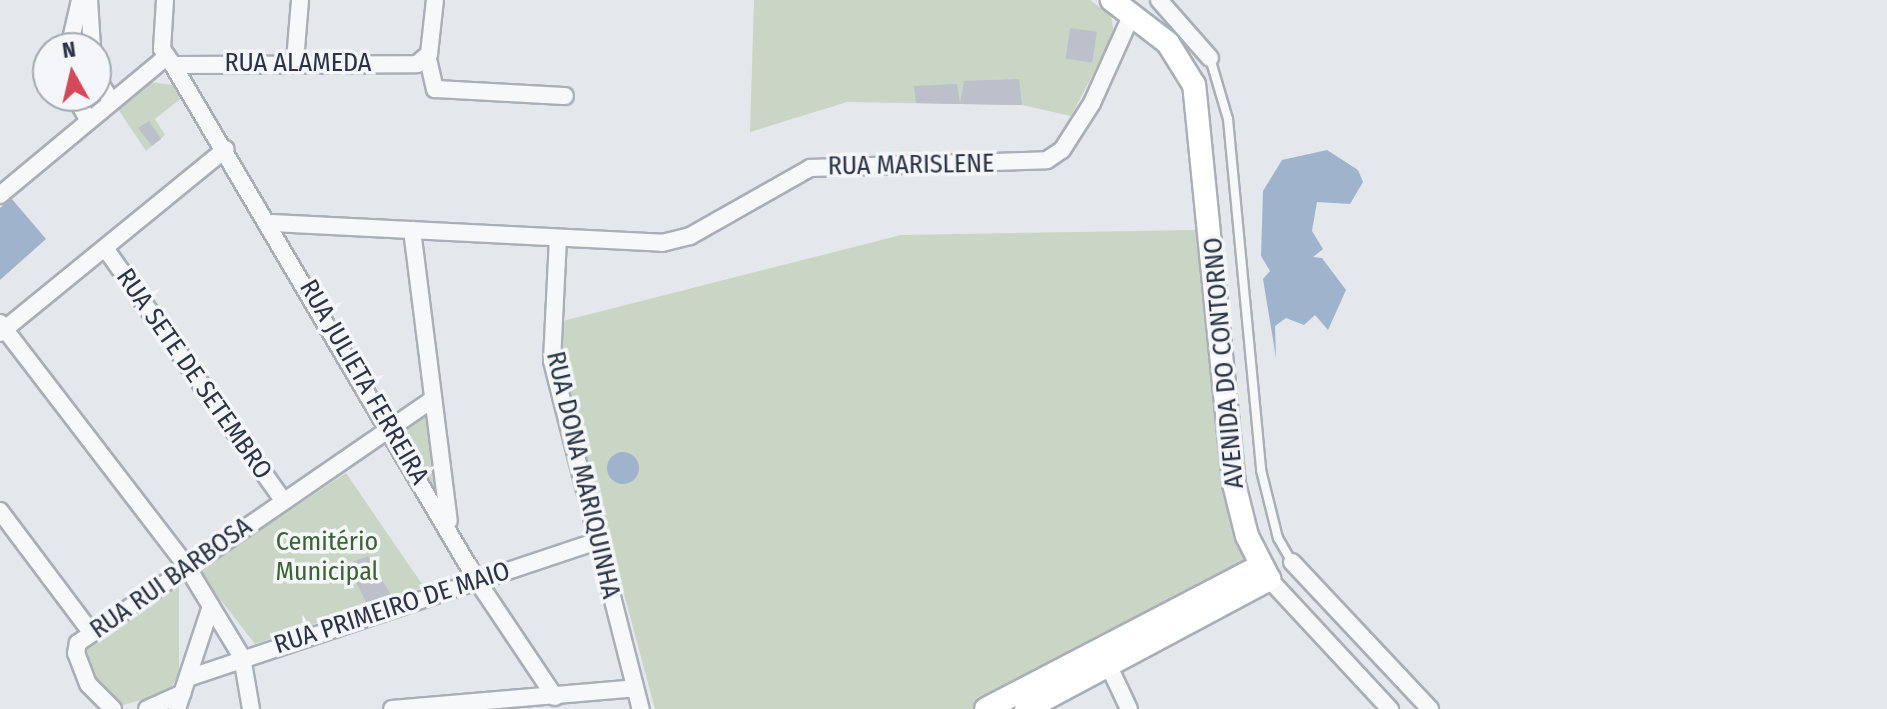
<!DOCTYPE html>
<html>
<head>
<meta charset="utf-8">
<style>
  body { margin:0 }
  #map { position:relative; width:1887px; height:709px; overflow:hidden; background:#e4e7ec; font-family:"Fira Sans Condensed",sans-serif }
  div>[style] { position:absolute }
  .green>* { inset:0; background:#c9d6c5 }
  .water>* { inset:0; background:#9fb4cc }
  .round { border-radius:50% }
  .building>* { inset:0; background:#bbc0ca; transform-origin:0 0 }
  .roads { filter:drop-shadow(2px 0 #a9aeb7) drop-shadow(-2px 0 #a9aeb7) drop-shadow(0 2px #a9aeb7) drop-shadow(0 -2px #a9aeb7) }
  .lane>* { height:8px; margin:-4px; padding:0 4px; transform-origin:4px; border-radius:4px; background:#f7f8fa }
  .street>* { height:16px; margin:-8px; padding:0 8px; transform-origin:8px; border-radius:8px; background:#f7f8fa }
  .secondary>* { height:22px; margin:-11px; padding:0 11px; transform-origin:11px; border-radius:11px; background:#fff }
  span { translate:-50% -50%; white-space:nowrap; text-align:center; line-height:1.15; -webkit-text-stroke:7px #f4f6f9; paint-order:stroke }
  .street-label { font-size:26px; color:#2b3445 }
  .park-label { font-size:26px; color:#3f6138 }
  .north { position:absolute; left:32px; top:32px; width:80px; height:80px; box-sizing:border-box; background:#f4f6f9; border:2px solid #a4a8b1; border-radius:50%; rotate:352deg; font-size:22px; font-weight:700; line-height:32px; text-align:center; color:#2b3445 }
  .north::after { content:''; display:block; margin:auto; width:28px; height:36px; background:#d1495b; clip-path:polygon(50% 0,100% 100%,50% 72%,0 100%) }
</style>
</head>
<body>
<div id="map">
  <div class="green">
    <i style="clip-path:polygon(754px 0,1090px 0,1111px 16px,1114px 34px,1071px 116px,1022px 105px,847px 102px,750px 132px)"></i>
    <i style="clip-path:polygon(149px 82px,173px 85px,184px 96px,155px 119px,165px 135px,146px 151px,116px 106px)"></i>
    <i style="clip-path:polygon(1197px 230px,1231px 526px,1253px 569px,976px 709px,655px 709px,560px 357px,563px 321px,901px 235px)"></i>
    <i style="clip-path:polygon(424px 411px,442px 501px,434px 501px,401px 433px)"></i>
    <i style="clip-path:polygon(346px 473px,424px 587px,255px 644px,198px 571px)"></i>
    <i style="clip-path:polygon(179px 579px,179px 675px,167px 693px,123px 705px,102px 692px,81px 649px)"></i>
  </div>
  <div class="water">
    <i style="clip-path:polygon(1327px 150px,1358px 170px,1363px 182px,1350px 204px,1317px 202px,1312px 231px,1323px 249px,1313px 257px,1322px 258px,1346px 290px,1328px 330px,1315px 315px,1304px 325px,1286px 318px,1275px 326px,1276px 358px,1263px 279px,1270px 271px,1261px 256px,1263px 191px,1282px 160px)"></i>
    <i style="clip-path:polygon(11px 198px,46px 239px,0 280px,0 208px)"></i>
    <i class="round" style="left:607px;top:452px;width:32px;height:32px"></i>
  </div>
  <div class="building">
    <i style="left:1070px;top:28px;width:27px;height:31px;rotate:8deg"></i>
    <i style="clip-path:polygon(1019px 79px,1022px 105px,960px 104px,964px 81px)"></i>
    <i style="clip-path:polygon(957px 84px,960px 104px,916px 103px,914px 86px)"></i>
    <i style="clip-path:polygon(149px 121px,161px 139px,152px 146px,138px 128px)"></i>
    <i style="clip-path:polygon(368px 556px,392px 597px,368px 606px,347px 564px)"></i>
  </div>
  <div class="roads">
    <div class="lane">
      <i style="left:1210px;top:58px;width:64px;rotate:73.6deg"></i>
      <i style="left:1228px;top:119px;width:353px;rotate:84.6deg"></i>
      <i style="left:1261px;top:470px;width:70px;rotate:76deg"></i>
      <i style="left:1278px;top:538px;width:28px;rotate:60deg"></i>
    </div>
    <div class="street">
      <i style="left:89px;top:0;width:48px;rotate:86.4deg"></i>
      <i style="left:165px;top:0;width:49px;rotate:93.5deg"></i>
      <i style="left:162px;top:49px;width:19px;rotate:55deg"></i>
      <i style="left:173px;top:65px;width:244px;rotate:-0.2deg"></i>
      <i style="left:417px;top:64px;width:16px;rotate:-40deg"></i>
      <i style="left:429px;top:54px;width:54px;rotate:-83.7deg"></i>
      <i style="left:1159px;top:0;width:77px;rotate:48.7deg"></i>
      <i style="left:69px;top:48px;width:49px;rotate:-77.1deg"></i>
      <i style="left:428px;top:59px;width:31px;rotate:77deg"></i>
      <i style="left:435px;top:89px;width:130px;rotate:3.1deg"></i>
      <i style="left:295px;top:61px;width:61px;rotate:-85.3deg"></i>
      <i style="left:173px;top:65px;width:597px;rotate:59.48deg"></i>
      <i style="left:476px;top:579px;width:142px;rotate:56.2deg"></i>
      <i style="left:96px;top:76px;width:27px;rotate:59deg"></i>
      <i style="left:75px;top:96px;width:25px;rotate:61deg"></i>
      <i style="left:0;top:195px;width:216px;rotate:-39.7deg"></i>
      <i style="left:272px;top:223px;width:391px;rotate:2.9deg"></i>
      <i style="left:662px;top:243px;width:29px;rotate:-14deg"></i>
      <i style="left:690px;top:236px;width:138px;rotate:-29.5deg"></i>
      <i style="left:810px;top:168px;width:237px;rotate:-1.9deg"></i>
      <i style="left:1047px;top:160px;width:18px;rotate:-34deg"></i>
      <i style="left:1062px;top:150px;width:56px;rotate:-57.4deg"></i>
      <i style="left:1092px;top:103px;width:98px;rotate:-65.8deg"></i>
      <i style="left:412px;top:230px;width:293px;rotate:82.8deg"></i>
      <i style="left:558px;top:238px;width:123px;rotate:92.8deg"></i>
      <i style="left:552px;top:361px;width:359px;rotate:75.7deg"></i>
      <i style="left:105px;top:248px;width:309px;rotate:54.8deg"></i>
      <i style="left:0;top:323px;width:305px;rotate:52.5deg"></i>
      <i style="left:186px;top:565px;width:108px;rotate:58.7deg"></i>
      <i style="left:242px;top:657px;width:53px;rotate:80.2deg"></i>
      <i style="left:0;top:333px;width:291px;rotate:-39.2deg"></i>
      <i style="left:0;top:511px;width:151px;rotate:53.1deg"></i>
      <i style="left:1292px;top:562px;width:202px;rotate:46.8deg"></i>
      <i style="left:1269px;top:579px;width:178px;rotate:47.1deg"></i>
      <i style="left:1105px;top:658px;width:56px;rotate:64.8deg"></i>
      <i style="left:188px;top:678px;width:431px;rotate:-18.5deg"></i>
      <i style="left:113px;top:709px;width:35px;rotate:-135deg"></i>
      <i style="left:88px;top:684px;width:33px;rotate:-111deg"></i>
      <i style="left:76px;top:653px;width:10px;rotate:-79deg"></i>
      <i style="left:78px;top:643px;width:429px;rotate:-34.5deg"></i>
      <i style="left:147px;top:709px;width:39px;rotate:-24deg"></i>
      <i style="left:177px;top:709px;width:108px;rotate:-71.7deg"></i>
      <i style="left:392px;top:709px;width:244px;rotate:-4.9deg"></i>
    </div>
    <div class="secondary">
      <i style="left:986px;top:709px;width:310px;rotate:-27.5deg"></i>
      <i style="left:1026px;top:709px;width:276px;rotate:-28.1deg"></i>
      <i style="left:1269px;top:579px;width:48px;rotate:-117.1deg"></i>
      <i style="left:1247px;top:536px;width:54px;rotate:-104deg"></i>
      <i style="left:1234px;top:484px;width:401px;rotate:-95.7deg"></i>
      <i style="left:1194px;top:85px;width:49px;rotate:-121.8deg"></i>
      <i style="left:1168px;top:43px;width:71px;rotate:-142.5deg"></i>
    </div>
  </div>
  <div class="street-label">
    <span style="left:298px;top:63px">RUA ALAMEDA</span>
    <span style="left:911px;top:165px;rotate:-1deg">RUA MARISLENE</span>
    <span style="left:1224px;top:363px;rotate:-95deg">AVENIDA DO CONTORNO</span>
    <span style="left:194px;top:374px;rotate:55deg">RUA SETE DE SETEMBRO</span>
    <span style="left:364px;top:382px;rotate:60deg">RUA JULIETA FERREIRA</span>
    <span style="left:583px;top:475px;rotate:77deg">RUA DONA MARIQUINHA</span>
    <span style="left:171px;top:578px;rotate:-35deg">RUA RUI BARBOSA</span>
    <span style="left:392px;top:608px;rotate:-18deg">RUA PRIMEIRO DE MAIO</span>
  </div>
  <div class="park-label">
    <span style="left:327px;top:557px">Cemitério<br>Municipal</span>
  </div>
  <div class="north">N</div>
</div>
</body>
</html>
